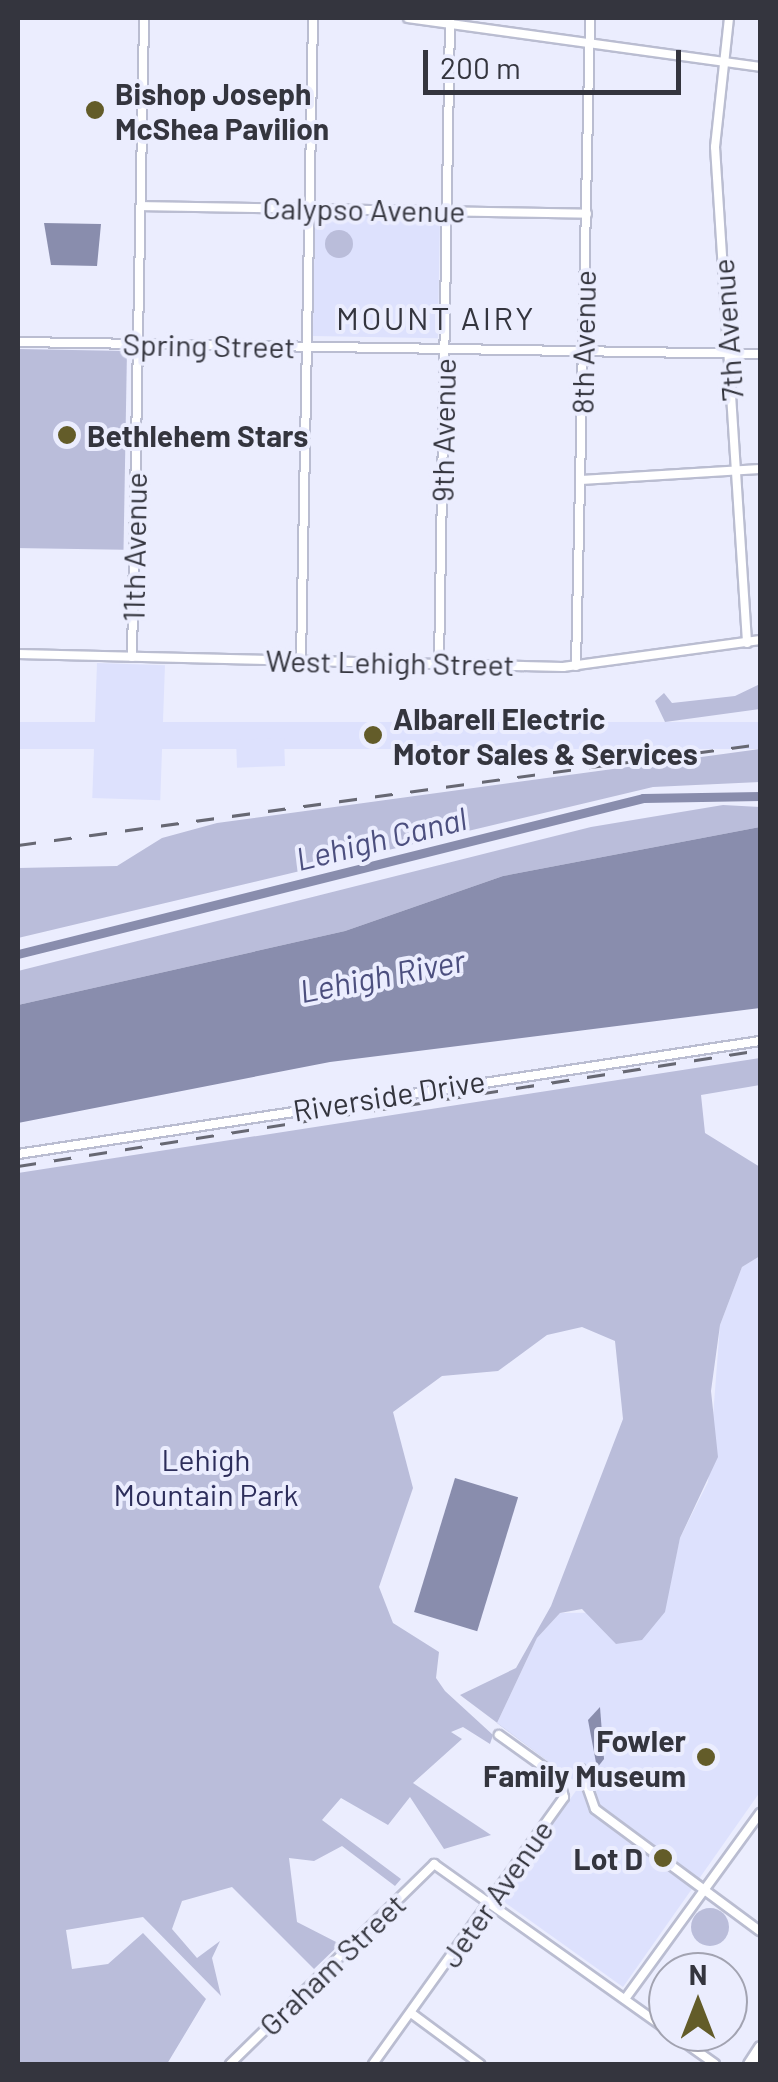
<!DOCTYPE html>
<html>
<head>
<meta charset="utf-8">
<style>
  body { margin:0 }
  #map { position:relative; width:778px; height:2082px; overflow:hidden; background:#ebedfe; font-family:Barlow,sans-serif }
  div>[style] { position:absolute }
  .built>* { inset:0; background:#dde1fd; transform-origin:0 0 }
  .green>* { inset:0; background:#babdda; transform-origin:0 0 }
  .round { border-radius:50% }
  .water>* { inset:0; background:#898dad; transform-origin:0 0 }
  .canal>* { height:9px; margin:-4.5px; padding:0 4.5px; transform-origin:4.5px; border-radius:4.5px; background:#898dad }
  .roads { filter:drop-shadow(2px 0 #babdd1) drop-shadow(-2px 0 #babdd1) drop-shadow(0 2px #babdd1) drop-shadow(0 -2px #babdd1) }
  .minor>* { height:8px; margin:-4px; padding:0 4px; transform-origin:4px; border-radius:4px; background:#fff }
  .secondary>* { height:11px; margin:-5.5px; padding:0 5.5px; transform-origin:5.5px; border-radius:5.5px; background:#fff }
  .rail>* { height:2.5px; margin-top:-1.25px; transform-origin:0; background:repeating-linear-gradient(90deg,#676873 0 18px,transparent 0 36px) }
  .dots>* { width:28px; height:28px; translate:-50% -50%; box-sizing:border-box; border:5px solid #ebedfe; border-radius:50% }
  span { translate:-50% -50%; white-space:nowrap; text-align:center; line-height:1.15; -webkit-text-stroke:8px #ebedfe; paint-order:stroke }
  .poi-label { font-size:30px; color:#34353e; font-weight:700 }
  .left { translate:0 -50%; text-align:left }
  .right { translate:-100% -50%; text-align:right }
  .street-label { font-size:30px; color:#34353e }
  .park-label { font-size:30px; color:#2d2e5b }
  .neighbourhood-label { font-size:32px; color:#34353e; letter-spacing:2.5px }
  .water-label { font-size:32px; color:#4c4f7f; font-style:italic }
  .frame { position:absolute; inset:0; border:20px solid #34353e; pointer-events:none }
  .north { position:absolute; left:648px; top:1952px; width:100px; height:100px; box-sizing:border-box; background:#ebedfe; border:2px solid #a2a3b1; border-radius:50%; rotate:0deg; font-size:28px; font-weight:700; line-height:40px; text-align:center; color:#34353e }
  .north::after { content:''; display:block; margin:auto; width:35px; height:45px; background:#635c29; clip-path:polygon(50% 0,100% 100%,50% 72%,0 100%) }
  .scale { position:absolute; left:423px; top:50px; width:258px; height:45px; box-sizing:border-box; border:5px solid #34353e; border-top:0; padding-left:12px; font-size:30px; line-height:35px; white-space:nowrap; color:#34353e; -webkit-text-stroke:8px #ebedfe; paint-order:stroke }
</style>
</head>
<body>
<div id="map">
  <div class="built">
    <i style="left:315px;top:214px;width:125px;height:122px;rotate:1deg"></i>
    <i style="left:97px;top:663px;width:68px;height:135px;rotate:2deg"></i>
    <i style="left:760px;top:722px;width:27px;height:749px;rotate:90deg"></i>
    <i style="left:284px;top:738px;width:28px;height:48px;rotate:88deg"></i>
    <i style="clip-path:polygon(760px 1256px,760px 1792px,623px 1987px,500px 1899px,580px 1785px,497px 1723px,537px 1638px,560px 1613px,664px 1612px,680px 1538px,708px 1482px,720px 1325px,742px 1267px)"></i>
  </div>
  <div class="green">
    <i class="round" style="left:325px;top:230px;width:28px;height:28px"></i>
    <i style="left:18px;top:349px;width:109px;height:199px;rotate:1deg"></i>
    <i style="clip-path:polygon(760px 684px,760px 709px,665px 722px,655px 701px,664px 693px,672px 703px,735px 696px)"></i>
    <i style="clip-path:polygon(760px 749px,760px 782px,653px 787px,18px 938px,18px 868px,117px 866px,162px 838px,217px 823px)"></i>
    <i style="clip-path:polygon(723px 805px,760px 807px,760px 827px,503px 876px,345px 931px,18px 1005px,18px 971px,591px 827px)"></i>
    <i style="clip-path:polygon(760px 1058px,760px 1085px,701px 1095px,705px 1133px,760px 1167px,760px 1256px,742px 1267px,720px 1325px,711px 1391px,718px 1457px,680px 1538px,665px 1612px,642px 1640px,616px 1644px,582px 1609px,560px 1613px,537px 1638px,497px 1723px,580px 1785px,460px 1695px,516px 1668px,551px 1606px,623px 1419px,615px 1341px,582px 1327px,547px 1335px,498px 1371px,442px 1376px,393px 1412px,413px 1488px,379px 1587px,393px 1623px,439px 1652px,436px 1678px,445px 1691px,493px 1735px,490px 1744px,463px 1727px,451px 1732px,462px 1739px,413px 1783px,491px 1835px,444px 1849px,410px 1797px,388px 1825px,341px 1798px,322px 1820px,401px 1879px,395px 1886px,342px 1846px,314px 1861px,289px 1858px,297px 1922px,340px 1944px,314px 1969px,232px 1887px,182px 1901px,172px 1929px,197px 1958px,220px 1941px,212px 1958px,221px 1996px,143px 1917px,66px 1930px,72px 1969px,108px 1964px,143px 1933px,206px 1999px,167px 2064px,18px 2064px,18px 1173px)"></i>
    <i class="round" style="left:691px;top:1908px;width:38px;height:38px"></i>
  </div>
  <div class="water">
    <i style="clip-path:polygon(44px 223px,101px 224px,97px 266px,51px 265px)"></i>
    <i style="clip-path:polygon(760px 827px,760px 1008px,330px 1062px,18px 1123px,18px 1005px,345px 931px,503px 876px)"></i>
    <i style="left:455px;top:1478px;width:66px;height:140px;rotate:17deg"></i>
    <i style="clip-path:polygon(600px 1707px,604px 1759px,597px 1768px,588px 1720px)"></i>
  </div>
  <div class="canal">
    <i style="left:18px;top:954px;width:644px;rotate:-14.01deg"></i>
    <i style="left:643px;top:798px;width:117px;rotate:-1deg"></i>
  </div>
  <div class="roads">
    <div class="minor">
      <i style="left:408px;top:18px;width:355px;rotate:7.9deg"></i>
      <i style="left:729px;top:18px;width:130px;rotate:96.2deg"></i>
      <i style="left:715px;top:147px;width:497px;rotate:86.3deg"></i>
      <i style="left:141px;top:206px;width:446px;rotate:1deg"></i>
      <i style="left:18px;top:342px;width:742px;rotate:0.93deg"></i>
      <i style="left:581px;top:480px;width:179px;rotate:-3.5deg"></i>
      <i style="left:18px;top:654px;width:545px;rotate:1.37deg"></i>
      <i style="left:563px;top:667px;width:199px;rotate:-7.8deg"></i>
      <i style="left:132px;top:657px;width:639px;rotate:-88.92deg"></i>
      <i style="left:301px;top:660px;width:642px;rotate:-88.93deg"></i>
      <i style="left:439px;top:663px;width:645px;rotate:-89.02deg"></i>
      <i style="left:576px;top:666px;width:648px;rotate:-88.76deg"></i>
      <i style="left:18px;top:1154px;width:751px;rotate:-8.66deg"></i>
      <i style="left:581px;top:1769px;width:42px;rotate:70.7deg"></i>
      <i style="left:595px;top:1809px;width:205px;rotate:36.5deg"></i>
      <i style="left:625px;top:1999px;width:230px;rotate:-54deg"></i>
      <i style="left:411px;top:2013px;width:86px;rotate:36.5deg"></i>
      <i style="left:670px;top:2032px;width:55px;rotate:35.4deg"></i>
      <i style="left:230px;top:2064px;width:286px;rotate:-44.4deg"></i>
      <i style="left:434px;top:1864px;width:287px;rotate:35.4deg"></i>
      <i style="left:373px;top:2064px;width:328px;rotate:-54.4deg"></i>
      <i style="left:564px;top:1797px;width:20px;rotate:-105deg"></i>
      <i style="left:559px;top:1778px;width:74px;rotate:-144.4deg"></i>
    </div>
    <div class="secondary">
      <i style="left:749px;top:2064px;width:20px;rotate:-57deg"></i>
    </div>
  </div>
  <div class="rail">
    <i style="left:18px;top:845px;width:749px;rotate:-7.75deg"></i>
    <i style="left:18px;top:1166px;width:751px;rotate:-8.89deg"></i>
  </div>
  <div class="dots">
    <i style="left:95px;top:110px;background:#635c29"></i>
    <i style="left:67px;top:435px;background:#635c29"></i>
    <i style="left:373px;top:735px;background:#635c29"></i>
    <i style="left:706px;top:1757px;background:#635c29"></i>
    <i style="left:663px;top:1858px;background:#635c29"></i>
  </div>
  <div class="poi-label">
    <span class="left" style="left:115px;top:110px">Bishop Joseph<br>McShea Pavilion</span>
    <span class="left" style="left:87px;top:435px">Bethlehem Stars</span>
    <span class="left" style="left:393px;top:735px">Albarell Electric<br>Motor Sales &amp; Services</span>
    <span class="right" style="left:686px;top:1757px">Fowler<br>Family Museum</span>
    <span class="right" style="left:643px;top:1858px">Lot D</span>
  </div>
  <div class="street-label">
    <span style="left:364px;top:209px;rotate:1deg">Calypso Avenue</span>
    <span style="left:727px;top:330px;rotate:-94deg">7th Avenue</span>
    <span style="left:583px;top:342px;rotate:-89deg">8th Avenue</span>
    <span style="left:209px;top:345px;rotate:1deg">Spring Street</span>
    <span style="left:443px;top:430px;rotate:-89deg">9th Avenue</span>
    <span style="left:134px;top:547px;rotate:-89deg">11th Avenue</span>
    <span style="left:390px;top:662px;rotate:1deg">West Lehigh Street</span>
    <span style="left:389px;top:1095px;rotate:-9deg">Riverside Drive</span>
    <span style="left:496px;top:1893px;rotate:-55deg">Jeter Avenue</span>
    <span style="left:332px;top:1964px;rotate:-44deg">Graham Street</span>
  </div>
  <div class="park-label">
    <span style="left:206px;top:1476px">Lehigh<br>Mountain Park</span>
  </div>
  <div class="neighbourhood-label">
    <span style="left:436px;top:317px">MOUNT AIRY</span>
  </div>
  <div class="water-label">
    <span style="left:381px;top:838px;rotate:-14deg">Lehigh Canal</span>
    <span style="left:382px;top:975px;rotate:-11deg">Lehigh River</span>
  </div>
  <div class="frame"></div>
  <div class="north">N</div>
  <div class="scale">200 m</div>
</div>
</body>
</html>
